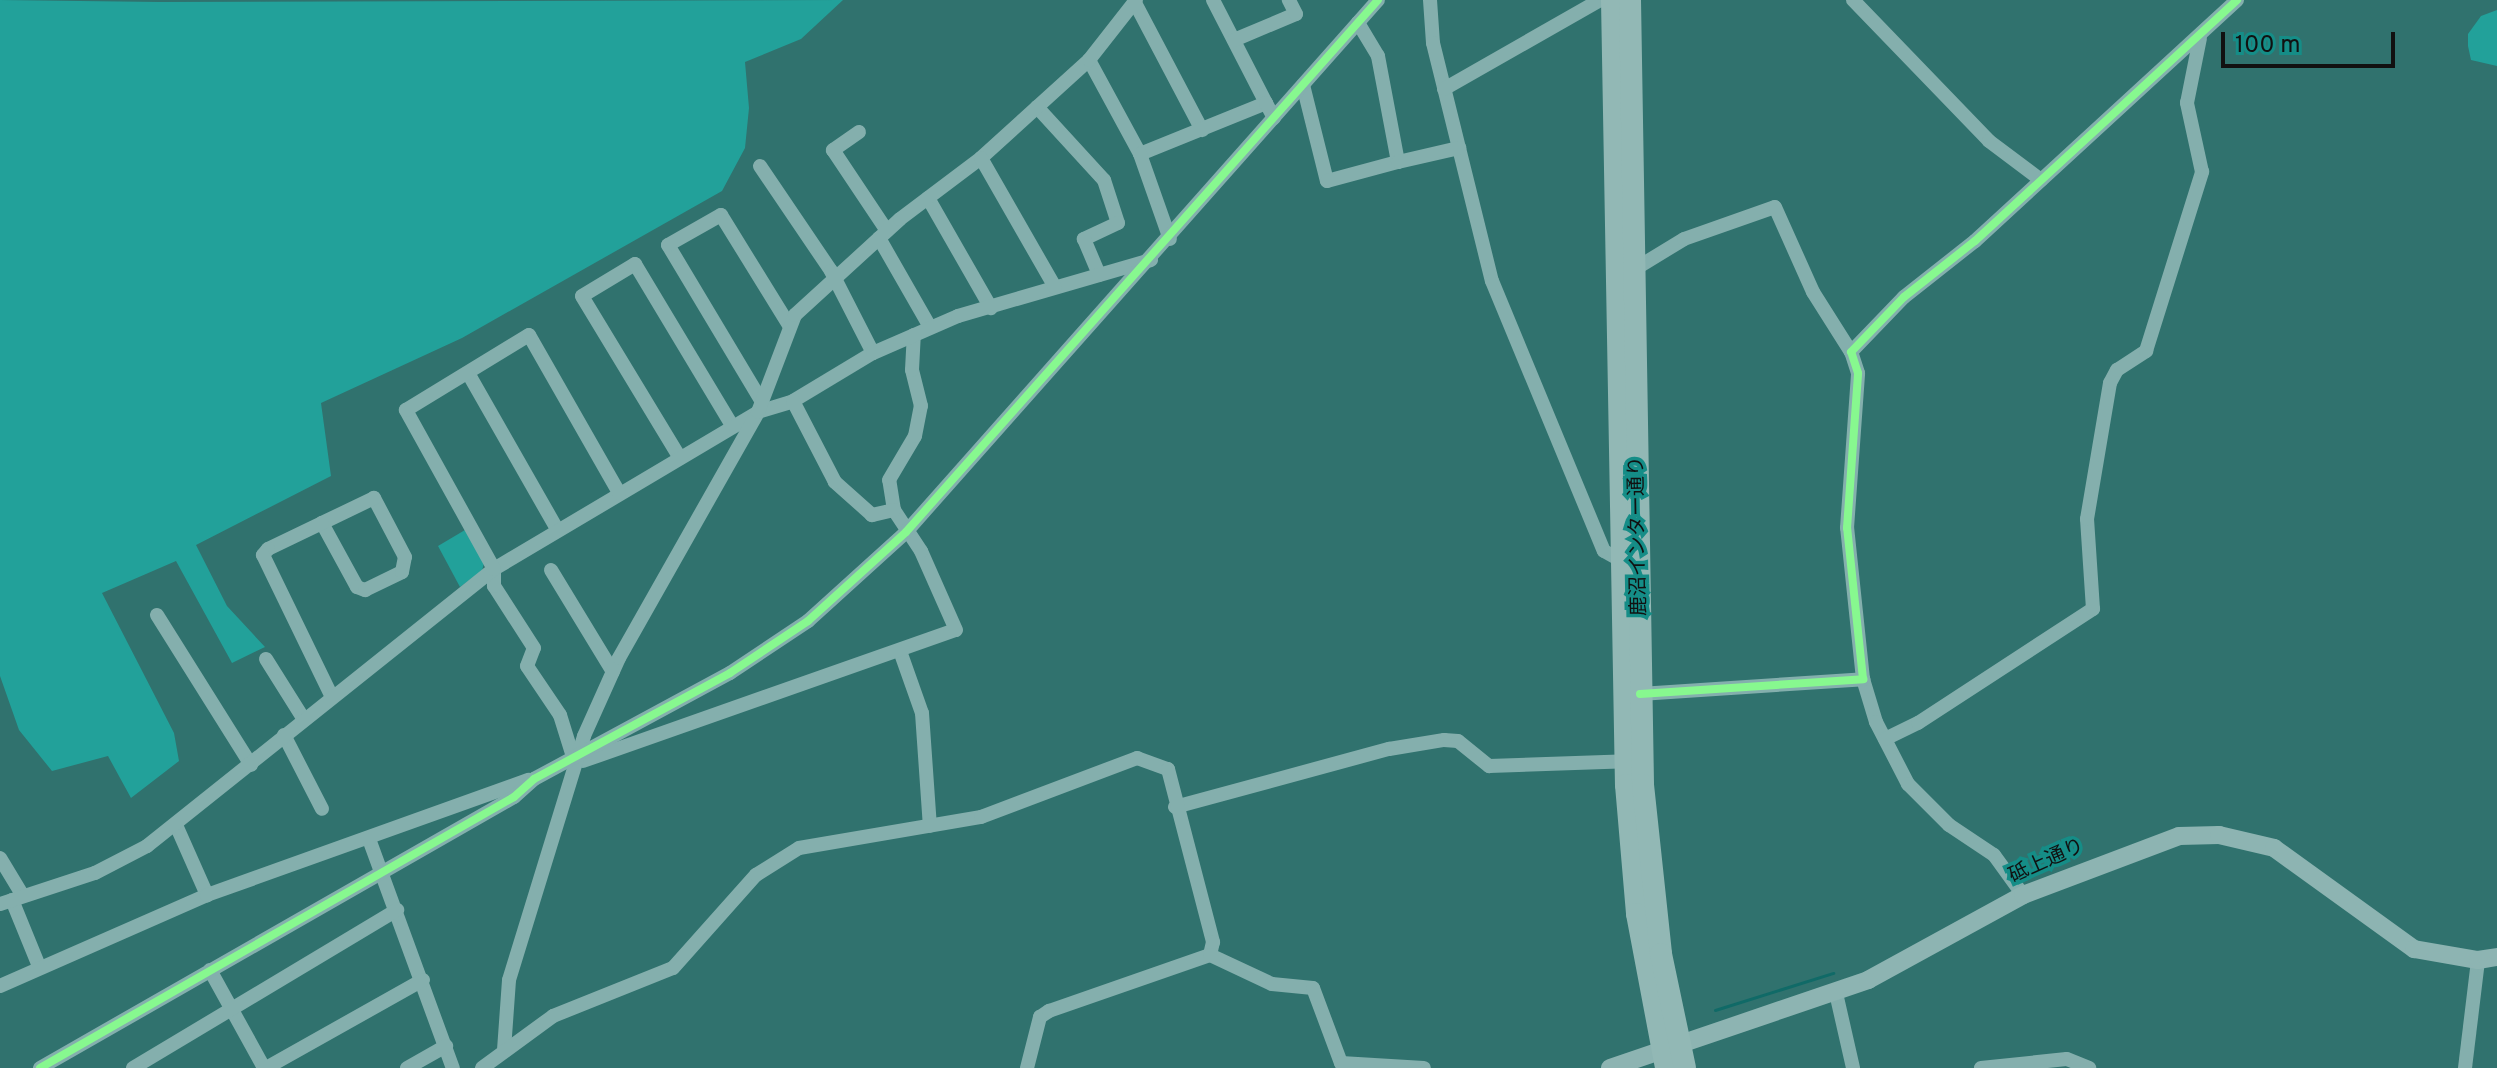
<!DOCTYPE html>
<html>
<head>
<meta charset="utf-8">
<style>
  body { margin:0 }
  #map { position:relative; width:2497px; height:1068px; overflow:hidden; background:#30726e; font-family:Overpass,"Noto Sans JP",sans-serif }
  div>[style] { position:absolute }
  .green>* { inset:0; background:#22a19a }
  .stream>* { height:3px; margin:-1.5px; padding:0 1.5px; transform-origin:1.5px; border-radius:1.5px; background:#106a67 }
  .street>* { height:14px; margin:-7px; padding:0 7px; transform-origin:7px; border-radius:7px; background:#84afad }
  .secondary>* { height:18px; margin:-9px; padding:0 9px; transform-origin:9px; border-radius:9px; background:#8db4b2 }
  .primary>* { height:22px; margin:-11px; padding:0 11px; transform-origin:11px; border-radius:11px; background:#92b8b5 }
  .cycleway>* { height:8px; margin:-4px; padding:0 4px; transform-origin:4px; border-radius:4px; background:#87f88f }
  span { translate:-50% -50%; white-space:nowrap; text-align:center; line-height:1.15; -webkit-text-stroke:7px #158d87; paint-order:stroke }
  .street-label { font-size:20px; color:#111 }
  .scale { position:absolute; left:2221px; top:32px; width:174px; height:36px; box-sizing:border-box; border:4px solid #111; border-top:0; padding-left:10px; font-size:24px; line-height:28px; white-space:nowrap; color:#111; -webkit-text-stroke:6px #158d87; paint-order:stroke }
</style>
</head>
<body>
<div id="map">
  <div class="green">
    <i style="clip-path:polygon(0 0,159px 2px,843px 0,801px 39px,745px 62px,749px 108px,745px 148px,722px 191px,462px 338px,321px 403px,331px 476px,196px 545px,227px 606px,265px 647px,232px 663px,176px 561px,102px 593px,174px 733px,179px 761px,131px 798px,108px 756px,52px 771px,19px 730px,0 676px)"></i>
    <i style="clip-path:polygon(2497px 10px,2497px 66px,2471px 60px,2468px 46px,2468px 34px,2481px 16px)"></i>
    <i style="clip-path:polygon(465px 530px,484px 563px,482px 571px,460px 587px,438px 546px)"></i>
  </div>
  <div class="stream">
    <i style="left:1715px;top:1010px;width:124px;rotate:-17.4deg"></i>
  </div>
  <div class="street">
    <i style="left:1213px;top:0;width:116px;rotate:62.8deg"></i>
    <i style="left:1430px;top:0;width:43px;rotate:86deg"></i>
    <i style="left:1433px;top:43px;width:245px;rotate:76.1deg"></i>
    <i style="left:1492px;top:281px;width:292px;rotate:67.5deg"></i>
    <i style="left:1604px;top:551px;width:26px;rotate:29deg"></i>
    <i style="left:1853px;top:0;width:196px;rotate:46deg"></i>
    <i style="left:1989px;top:141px;width:65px;rotate:36.9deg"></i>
    <i style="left:1134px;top:1px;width:146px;rotate:62.2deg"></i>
    <i style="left:1234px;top:40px;width:67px;rotate:-22.8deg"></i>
    <i style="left:1296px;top:14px;width:16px;rotate:-117deg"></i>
    <i style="left:1089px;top:60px;width:107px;rotate:61.5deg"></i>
    <i style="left:1140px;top:154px;width:136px;rotate:-22deg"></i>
    <i style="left:1266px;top:103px;width:17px;rotate:62deg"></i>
    <i style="left:1303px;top:85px;width:99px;rotate:76deg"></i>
    <i style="left:1327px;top:181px;width:73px;rotate:-15deg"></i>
    <i style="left:1398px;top:162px;width:108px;rotate:-100.7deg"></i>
    <i style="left:1378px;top:56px;width:39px;rotate:-121deg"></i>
    <i style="left:1444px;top:89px;width:180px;rotate:-29.7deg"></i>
    <i style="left:1037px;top:107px;width:99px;rotate:47.5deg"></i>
    <i style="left:1104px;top:180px;width:45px;rotate:72deg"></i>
    <i style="left:1118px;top:223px;width:38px;rotate:155deg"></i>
    <i style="left:1084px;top:239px;width:39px;rotate:67deg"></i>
    <i style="left:859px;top:132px;width:32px;rotate:145deg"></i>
    <i style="left:833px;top:150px;width:97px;rotate:56.3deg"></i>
    <i style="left:1140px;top:154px;width:90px;rotate:70.6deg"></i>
    <i style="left:981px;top:158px;width:146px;rotate:-42.2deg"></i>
    <i style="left:1089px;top:60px;width:76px;rotate:-51.9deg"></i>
    <i style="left:1398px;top:162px;width:63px;rotate:-12.9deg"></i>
    <i style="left:760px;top:166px;width:127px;rotate:55.9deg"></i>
    <i style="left:831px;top:271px;width:92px;rotate:62.9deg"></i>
    <i style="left:928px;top:198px;width:127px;rotate:60.2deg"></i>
    <i style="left:879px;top:238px;width:103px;rotate:60.2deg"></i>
    <i style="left:1630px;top:272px;width:63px;rotate:-31.4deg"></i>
    <i style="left:1684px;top:239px;width:96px;rotate:-19.4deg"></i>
    <i style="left:1775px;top:207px;width:93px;rotate:65.9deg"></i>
    <i style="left:1813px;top:292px;width:71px;rotate:57.7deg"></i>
    <i style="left:468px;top:373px;width:180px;rotate:60.3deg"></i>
    <i style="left:762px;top:402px;width:183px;rotate:-120.9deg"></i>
    <i style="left:668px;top:245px;width:61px;rotate:-29.5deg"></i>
    <i style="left:721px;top:215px;width:129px;rotate:58.3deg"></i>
    <i style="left:680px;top:458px;width:189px;rotate:-121.2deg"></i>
    <i style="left:582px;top:296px;width:62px;rotate:-31.1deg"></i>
    <i style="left:635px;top:264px;width:190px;rotate:59deg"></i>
    <i style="left:894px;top:510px;width:30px;rotate:-99deg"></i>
    <i style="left:889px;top:480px;width:51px;rotate:-59.4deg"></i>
    <i style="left:915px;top:436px;width:31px;rotate:-79deg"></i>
    <i style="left:921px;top:406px;width:37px;rotate:-104deg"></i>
    <i style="left:912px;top:370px;width:35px;rotate:-87deg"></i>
    <i style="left:322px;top:523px;width:73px;rotate:61.3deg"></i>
    <i style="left:357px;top:587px;width:9px;rotate:21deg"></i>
    <i style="left:365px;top:590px;width:41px;rotate:-25.9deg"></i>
    <i style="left:402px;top:572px;width:15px;rotate:-79deg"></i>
    <i style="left:405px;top:557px;width:67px;rotate:-117.7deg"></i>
    <i style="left:374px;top:498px;width:58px;rotate:154.3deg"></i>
    <i style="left:322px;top:523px;width:60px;rotate:154.3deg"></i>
    <i style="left:268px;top:549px;width:8px;rotate:130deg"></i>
    <i style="left:263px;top:555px;width:158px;rotate:64.1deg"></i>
    <i style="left:551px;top:570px;width:119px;rotate:58.7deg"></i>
    <i style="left:157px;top:615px;width:177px;rotate:57.9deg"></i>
    <i style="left:900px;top:651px;width:66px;rotate:70.5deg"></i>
    <i style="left:922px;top:713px;width:113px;rotate:86deg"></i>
    <i style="left:266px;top:659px;width:70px;rotate:57.9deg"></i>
    <i style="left:1863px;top:679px;width:45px;rotate:73.2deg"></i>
    <i style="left:1876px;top:722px;width:70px;rotate:62.7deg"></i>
    <i style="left:1908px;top:784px;width:58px;rotate:45deg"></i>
    <i style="left:1949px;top:825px;width:54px;rotate:33.7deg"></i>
    <i style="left:1994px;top:855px;width:49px;rotate:54.1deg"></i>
    <i style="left:1640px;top:694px;width:224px;rotate:-3.8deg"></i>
    <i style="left:1863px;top:679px;width:152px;rotate:-96deg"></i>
    <i style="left:1847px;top:528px;width:155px;rotate:-85.9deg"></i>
    <i style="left:1858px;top:373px;width:22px;rotate:-108deg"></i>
    <i style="left:1851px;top:352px;width:76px;rotate:-46.1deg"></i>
    <i style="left:1904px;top:297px;width:90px;rotate:-38.3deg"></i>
    <i style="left:1975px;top:241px;width:356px;rotate:-42.6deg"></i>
    <i style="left:284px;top:735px;width:83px;rotate:62.8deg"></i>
    <i style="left:1885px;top:739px;width:37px;rotate:-26deg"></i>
    <i style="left:1918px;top:723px;width:209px;rotate:-33.1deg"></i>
    <i style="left:2093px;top:609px;width:90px;rotate:-93.8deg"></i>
    <i style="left:2087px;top:519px;width:138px;rotate:-80.4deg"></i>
    <i style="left:2110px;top:383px;width:15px;rotate:-62deg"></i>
    <i style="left:2117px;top:370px;width:35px;rotate:-33deg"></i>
    <i style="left:2146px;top:351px;width:188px;rotate:-72.6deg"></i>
    <i style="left:2202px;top:172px;width:71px;rotate:-102.3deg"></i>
    <i style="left:2187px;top:103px;width:66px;rotate:-78.7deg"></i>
    <i style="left:574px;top:760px;width:47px;rotate:-107.3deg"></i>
    <i style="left:560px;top:715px;width:59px;rotate:-124deg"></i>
    <i style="left:527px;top:666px;width:19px;rotate:-69deg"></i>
    <i style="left:534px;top:648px;width:74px;rotate:-122.8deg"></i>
    <i style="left:494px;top:586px;width:17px;rotate:-90deg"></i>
    <i style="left:494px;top:569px;width:307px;rotate:-30.7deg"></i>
    <i style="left:758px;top:412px;width:37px;rotate:-17deg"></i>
    <i style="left:793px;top:401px;width:93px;rotate:-31deg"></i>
    <i style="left:873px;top:353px;width:93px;rotate:-23.5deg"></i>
    <i style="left:958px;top:316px;width:201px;rotate:-16.2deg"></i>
    <i style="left:583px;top:761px;width:395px;rotate:-19.4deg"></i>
    <i style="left:956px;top:630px;width:86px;rotate:-113.9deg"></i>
    <i style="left:921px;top:551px;width:49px;rotate:-123.4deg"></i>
    <i style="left:894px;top:510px;width:23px;rotate:167deg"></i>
    <i style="left:872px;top:515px;width:50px;rotate:-138.3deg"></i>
    <i style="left:835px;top:482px;width:91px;rotate:-117.4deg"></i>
    <i style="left:1175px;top:807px;width:222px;rotate:-15.2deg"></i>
    <i style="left:1389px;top:749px;width:56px;rotate:-9.3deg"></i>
    <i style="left:1444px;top:740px;width:14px;rotate:4deg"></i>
    <i style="left:1458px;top:741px;width:40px;rotate:39deg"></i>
    <i style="left:1489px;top:766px;width:145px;rotate:-2deg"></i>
    <i style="left:176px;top:825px;width:77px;rotate:66.1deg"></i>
    <i style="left:369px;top:839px;width:244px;rotate:69.9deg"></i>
    <i style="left:0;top:858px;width:44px;rotate:58.8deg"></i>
    <i style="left:12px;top:900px;width:71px;rotate:67.8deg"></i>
    <i style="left:0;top:904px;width:100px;rotate:-18.1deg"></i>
    <i style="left:95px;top:873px;width:59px;rotate:-27.4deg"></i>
    <i style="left:147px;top:846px;width:444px;rotate:-38.6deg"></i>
    <i style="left:494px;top:569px;width:182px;rotate:-119deg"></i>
    <i style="left:406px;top:410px;width:144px;rotate:-31.4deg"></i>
    <i style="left:529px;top:335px;width:182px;rotate:60.3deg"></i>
    <i style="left:210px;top:970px;width:112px;rotate:61.1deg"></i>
    <i style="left:0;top:986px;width:226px;rotate:-23.7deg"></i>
    <i style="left:207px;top:895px;width:342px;rotate:-19.7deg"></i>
    <i style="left:1836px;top:993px;width:77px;rotate:77.2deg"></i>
    <i style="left:504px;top:1050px;width:70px;rotate:-85.9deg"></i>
    <i style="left:509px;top:980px;width:255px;rotate:-72.9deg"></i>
    <i style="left:584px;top:736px;width:85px;rotate:-65.8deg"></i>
    <i style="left:619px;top:658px;width:283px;rotate:-60.5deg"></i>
    <i style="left:758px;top:412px;width:104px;rotate:-69.1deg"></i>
    <i style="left:795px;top:315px;width:142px;rotate:-42.4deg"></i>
    <i style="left:900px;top:219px;width:101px;rotate:-37deg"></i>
    <i style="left:981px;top:158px;width:149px;rotate:60.2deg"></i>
    <i style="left:40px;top:1068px;width:546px;rotate:-29.76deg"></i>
    <i style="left:514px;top:797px;width:27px;rotate:-42deg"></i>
    <i style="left:534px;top:779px;width:223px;rotate:-28.4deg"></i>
    <i style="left:730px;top:673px;width:94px;rotate:-33.7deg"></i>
    <i style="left:808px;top:621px;width:132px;rotate:-42.2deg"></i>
    <i style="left:906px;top:532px;width:711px;rotate:-48.42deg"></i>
    <i style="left:133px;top:1068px;width:308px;rotate:-30.9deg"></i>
    <i style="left:266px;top:1068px;width:180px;rotate:-29.3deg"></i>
    <i style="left:407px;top:1068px;width:45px;rotate:-29.4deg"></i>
    <i style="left:482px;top:1068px;width:88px;rotate:-36.2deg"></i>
    <i style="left:553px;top:1016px;width:129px;rotate:-21.8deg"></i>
    <i style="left:673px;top:968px;width:125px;rotate:-48.3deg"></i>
    <i style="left:756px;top:875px;width:51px;rotate:-32.1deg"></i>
    <i style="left:799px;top:848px;width:185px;rotate:-9.7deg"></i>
    <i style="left:981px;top:817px;width:167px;rotate:-20.7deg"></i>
    <i style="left:1137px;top:758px;width:33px;rotate:20deg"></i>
    <i style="left:1168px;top:769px;width:179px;rotate:75.4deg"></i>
    <i style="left:1213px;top:942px;width:13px;rotate:103deg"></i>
    <i style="left:1027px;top:1068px;width:53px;rotate:-75.7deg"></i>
    <i style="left:1040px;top:1017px;width:11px;rotate:-34deg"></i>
    <i style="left:1049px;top:1011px;width:170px;rotate:-19.2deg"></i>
    <i style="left:1210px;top:955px;width:68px;rotate:25.1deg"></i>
    <i style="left:1272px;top:984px;width:41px;rotate:5.6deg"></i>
    <i style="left:1313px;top:988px;width:80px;rotate:69.5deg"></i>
    <i style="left:1341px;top:1063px;width:83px;rotate:3.4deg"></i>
    <i style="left:1981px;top:1068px;width:86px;rotate:-6deg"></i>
    <i style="left:2067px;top:1059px;width:24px;rotate:22deg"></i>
    <i style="left:2465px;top:1068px;width:109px;rotate:-83.1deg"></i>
  </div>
  <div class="secondary">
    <i style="left:1610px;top:1068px;width:273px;rotate:-18.8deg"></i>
    <i style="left:1868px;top:980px;width:177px;rotate:-28.7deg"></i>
    <i style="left:2023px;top:895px;width:167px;rotate:-20.7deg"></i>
    <i style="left:2179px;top:836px;width:40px;rotate:-1.4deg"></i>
    <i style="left:2219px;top:835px;width:57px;rotate:13.3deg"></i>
    <i style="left:2274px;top:848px;width:173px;rotate:35.8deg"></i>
    <i style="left:2414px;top:949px;width:65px;rotate:9.8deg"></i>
    <i style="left:2478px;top:960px;width:19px;rotate:-9deg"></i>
  </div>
  <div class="primary">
    <i style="left:1612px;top:0;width:785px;rotate:88.98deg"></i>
    <i style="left:1626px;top:785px;width:129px;rotate:85.1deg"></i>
    <i style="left:1637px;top:914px;width:157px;rotate:79.3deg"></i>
    <i style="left:1630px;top:0;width:785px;rotate:89.05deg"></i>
    <i style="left:1643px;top:785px;width:170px;rotate:83.9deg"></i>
    <i style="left:1661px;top:954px;width:116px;rotate:78.1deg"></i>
  </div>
  <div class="cycleway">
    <i style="left:1640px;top:694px;width:224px;rotate:-3.8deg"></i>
    <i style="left:1863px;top:679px;width:152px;rotate:-96deg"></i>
    <i style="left:1847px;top:528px;width:155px;rotate:-85.9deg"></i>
    <i style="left:1858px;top:373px;width:22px;rotate:-108deg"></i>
    <i style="left:1851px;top:352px;width:76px;rotate:-46.1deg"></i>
    <i style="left:1904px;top:297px;width:90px;rotate:-38.3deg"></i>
    <i style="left:1975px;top:241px;width:356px;rotate:-42.6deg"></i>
    <i style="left:40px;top:1068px;width:546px;rotate:-29.76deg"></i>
    <i style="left:514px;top:797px;width:27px;rotate:-42deg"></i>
    <i style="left:534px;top:779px;width:223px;rotate:-28.4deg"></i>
    <i style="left:730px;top:673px;width:94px;rotate:-33.7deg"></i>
    <i style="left:808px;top:621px;width:132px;rotate:-42.2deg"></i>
    <i style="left:906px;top:532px;width:711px;rotate:-48.42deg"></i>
  </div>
  <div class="street-label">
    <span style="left:1639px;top:536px;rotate:-91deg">鹿沼インター通り</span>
    <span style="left:2047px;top:862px;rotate:-24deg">砥上通り</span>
  </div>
  <div class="scale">100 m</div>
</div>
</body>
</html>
